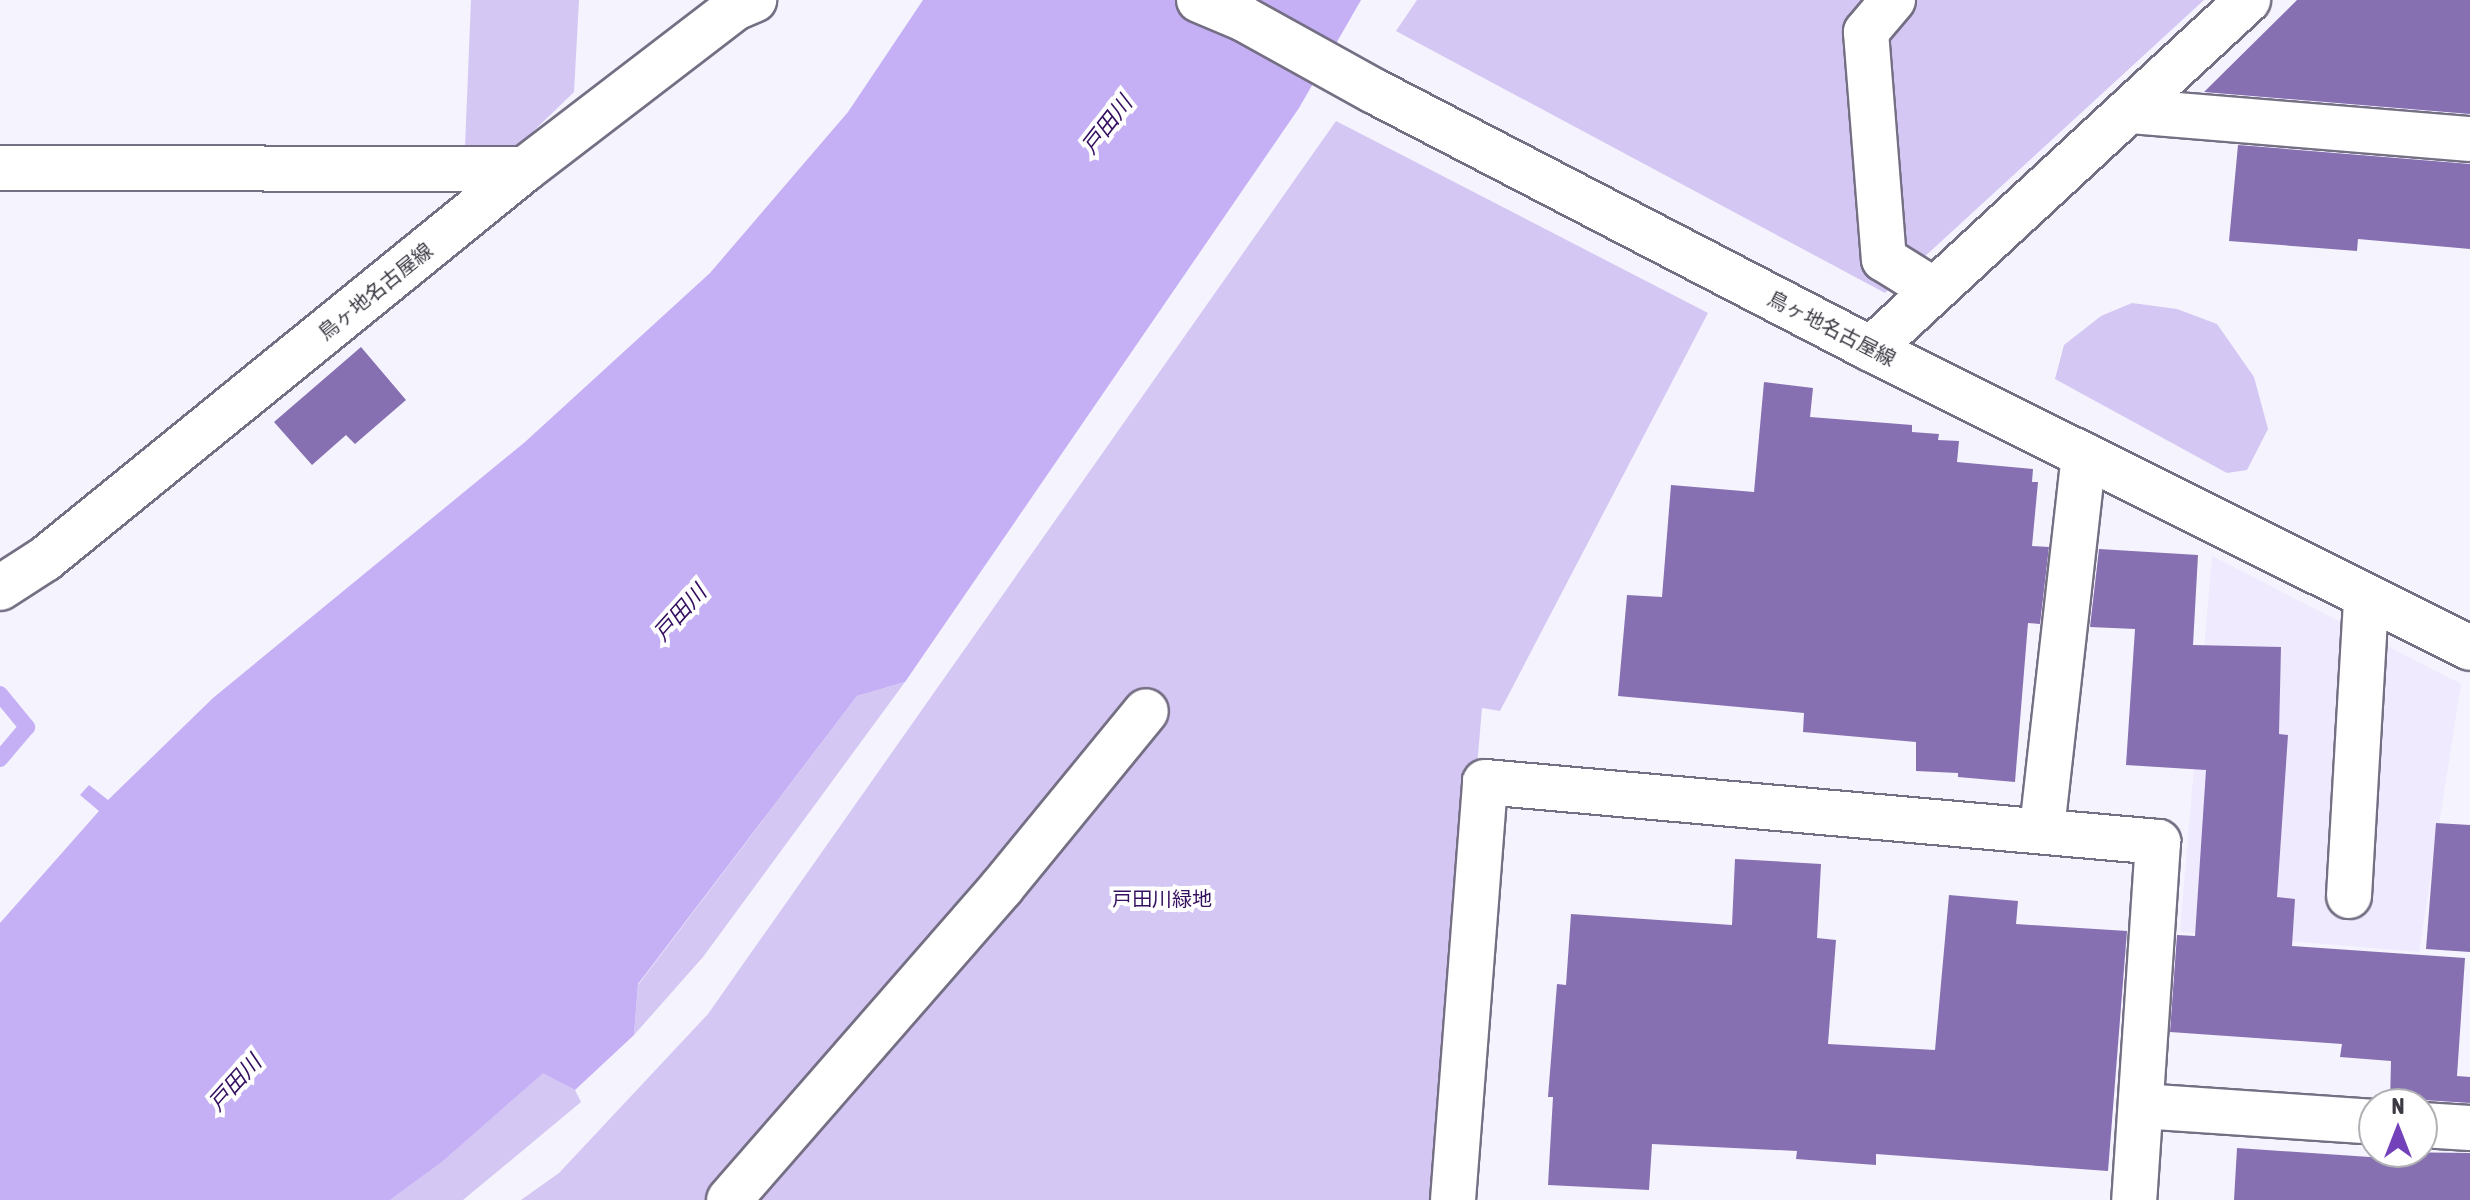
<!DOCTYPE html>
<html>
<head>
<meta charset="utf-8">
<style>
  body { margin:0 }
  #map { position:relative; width:2470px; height:1200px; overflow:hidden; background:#f5f3fd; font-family:"Asap Condensed","Noto Sans JP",sans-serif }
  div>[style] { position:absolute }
  .built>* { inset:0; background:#efeafd }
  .green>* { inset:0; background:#d4c7f3 }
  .water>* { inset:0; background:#c5aff5 }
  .stream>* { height:16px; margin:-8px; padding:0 8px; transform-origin:8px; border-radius:8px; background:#c5aff5 }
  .building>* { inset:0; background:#8670b1 }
  .roads { filter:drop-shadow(2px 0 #756f84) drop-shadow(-2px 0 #756f84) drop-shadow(0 2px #756f84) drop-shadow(0 -2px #756f84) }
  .minor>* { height:44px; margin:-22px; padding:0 22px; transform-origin:22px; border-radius:22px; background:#fff }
  .major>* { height:44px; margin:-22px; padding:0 22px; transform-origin:22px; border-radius:22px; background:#fff }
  span { translate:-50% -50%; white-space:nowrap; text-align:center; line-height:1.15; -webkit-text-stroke:8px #fff; paint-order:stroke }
  .street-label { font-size:20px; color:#3c3943 }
  .park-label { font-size:20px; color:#350f60 }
  .water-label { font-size:22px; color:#340e5f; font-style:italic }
  .north { position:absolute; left:2358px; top:1088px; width:80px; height:80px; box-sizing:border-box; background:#fff; border:2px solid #b1b0b4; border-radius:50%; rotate:0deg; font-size:22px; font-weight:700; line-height:32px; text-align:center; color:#3c3943 }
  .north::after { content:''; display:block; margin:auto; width:28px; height:36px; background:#7341b9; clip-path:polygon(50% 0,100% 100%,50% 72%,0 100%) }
</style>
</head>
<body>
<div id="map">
  <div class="built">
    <i style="clip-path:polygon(2212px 556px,2461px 684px,2419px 952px,2180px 932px)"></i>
  </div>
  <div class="green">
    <i style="clip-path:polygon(471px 0,579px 0,574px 92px,517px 147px,465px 147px)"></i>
    <i style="clip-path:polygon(1417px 0,2204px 0,1885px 293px,1396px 31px)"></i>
    <i style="clip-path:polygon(1336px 121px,1708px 313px,1500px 711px,1482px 708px,1440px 1200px,521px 1200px,559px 1173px,708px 1014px)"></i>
    <i style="clip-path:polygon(2132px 303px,2177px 309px,2217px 324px,2254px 377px,2268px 429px,2247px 470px,2227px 473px,2055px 379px,2064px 345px,2101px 316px)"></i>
    <i style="clip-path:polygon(905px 682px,703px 957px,634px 1035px,638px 985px,857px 696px)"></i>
    <i style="clip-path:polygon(543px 1072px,575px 1090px,581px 1102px,463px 1200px,390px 1200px,442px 1162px)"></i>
  </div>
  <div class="water">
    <i style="clip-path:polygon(923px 0,1361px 0,1299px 108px,905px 682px,857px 696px,638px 984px,634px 1035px,575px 1090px,543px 1073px,442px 1162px,390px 1200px,0 1200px,0 923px,99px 811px,80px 795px,89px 785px,108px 800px,213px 698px,525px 442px,710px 273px,848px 112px)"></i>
  </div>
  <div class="stream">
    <i style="left:0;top:694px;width:43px;rotate:50.7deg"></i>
    <i style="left:27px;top:727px;width:42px;rotate:130.2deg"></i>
  </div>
  <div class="building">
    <i style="clip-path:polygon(2297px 0,2470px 0,2470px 114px,2204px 92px)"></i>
    <i style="clip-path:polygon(2238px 145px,2470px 164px,2470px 249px,2358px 239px,2357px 251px,2229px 241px)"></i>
    <i style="clip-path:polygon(361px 347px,406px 400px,355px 444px,346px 435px,312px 465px,274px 422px)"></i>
    <i style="clip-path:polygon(1764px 382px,1813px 388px,1810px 417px,1912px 425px,1912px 432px,1939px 434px,1938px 440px,1959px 441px,1957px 462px,2033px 469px,2032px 482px,2038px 482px,2032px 546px,2049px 547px,2040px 624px,2028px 623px,2015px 782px,1958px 777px,1958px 773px,1916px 771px,1916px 742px,1803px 732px,1804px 713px,1618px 696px,1627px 595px,1662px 597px,1671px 485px,1754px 492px)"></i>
    <i style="clip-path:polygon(2099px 549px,2198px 555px,2193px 645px,2281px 647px,2279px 734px,2288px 735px,2277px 897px,2295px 899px,2292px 946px,2465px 958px,2457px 1076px,2470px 1077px,2470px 1103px,2424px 1100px,2390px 1104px,2391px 1061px,2340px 1057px,2342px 1044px,2170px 1032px,2177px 935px,2195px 936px,2206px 770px,2126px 765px,2135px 629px,2090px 627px)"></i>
    <i style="clip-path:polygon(2436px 823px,2470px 825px,2470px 952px,2426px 949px)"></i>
    <i style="clip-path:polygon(1735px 859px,1821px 864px,1817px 938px,1836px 940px,1828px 1044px,1935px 1050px,1949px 895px,2018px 901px,2016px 924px,2127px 931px,2108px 1171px,1876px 1154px,1876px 1165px,1796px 1159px,1797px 1151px,1652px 1144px,1649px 1190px,1548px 1185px,1553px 1097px,1548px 1097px,1557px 984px,1566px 985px,1571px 914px,1732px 925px)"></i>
    <i style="clip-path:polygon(2237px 1148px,2384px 1158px,2385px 1152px,2470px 1153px,2470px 1200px,2234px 1200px)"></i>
  </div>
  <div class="roads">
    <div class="minor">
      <i style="left:1893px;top:0;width:42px;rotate:130.2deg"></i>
      <i style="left:1866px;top:32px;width:228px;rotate:85.5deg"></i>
      <i style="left:1884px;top:259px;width:59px;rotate:31.8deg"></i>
      <i style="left:2129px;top:111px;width:342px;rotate:4.7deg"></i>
      <i style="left:0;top:168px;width:525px;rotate:0.11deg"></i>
      <i style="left:1871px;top:349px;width:514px;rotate:-42.79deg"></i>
      <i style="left:2042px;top:829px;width:376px;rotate:-83.6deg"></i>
      <i style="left:2349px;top:896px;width:299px;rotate:-86.7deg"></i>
      <i style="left:2141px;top:1106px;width:234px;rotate:3.9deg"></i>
      <i style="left:2422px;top:1125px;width:48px;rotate:3.6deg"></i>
      <i style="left:729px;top:1200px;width:415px;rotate:-48.9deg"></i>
      <i style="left:1002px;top:887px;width:227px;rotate:-50.7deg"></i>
      <i style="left:1453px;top:1200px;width:419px;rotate:-85.6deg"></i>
      <i style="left:1485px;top:782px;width:676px;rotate:5.09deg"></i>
      <i style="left:2158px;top:842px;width:359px;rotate:93.8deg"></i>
    </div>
    <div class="major">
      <i style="left:1199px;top:0;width:49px;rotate:22.9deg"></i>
      <i style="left:1244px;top:19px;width:149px;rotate:29deg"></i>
      <i style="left:1374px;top:91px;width:560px;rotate:27.43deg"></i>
      <i style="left:1871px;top:349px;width:669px;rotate:26.53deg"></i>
      <i style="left:0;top:588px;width:54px;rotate:-32.8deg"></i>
      <i style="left:45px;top:559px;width:618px;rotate:-39.09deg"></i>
      <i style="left:525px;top:169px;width:265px;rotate:-37.5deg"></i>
      <i style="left:735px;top:8px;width:21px;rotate:-23deg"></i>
    </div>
  </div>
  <div class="street-label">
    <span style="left:375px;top:291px;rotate:-39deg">鳥ヶ地名古屋線</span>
    <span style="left:1832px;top:328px;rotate:27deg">鳥ヶ地名古屋線</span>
  </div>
  <div class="park-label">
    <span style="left:1162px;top:898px">戸田川緑地</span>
  </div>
  <div class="water-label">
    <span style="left:1107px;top:125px;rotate:-52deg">戸田川</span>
    <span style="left:680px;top:613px;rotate:-48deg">戸田川</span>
    <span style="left:235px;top:1083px;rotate:-48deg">戸田川</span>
  </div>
  <div class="north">N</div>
</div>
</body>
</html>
